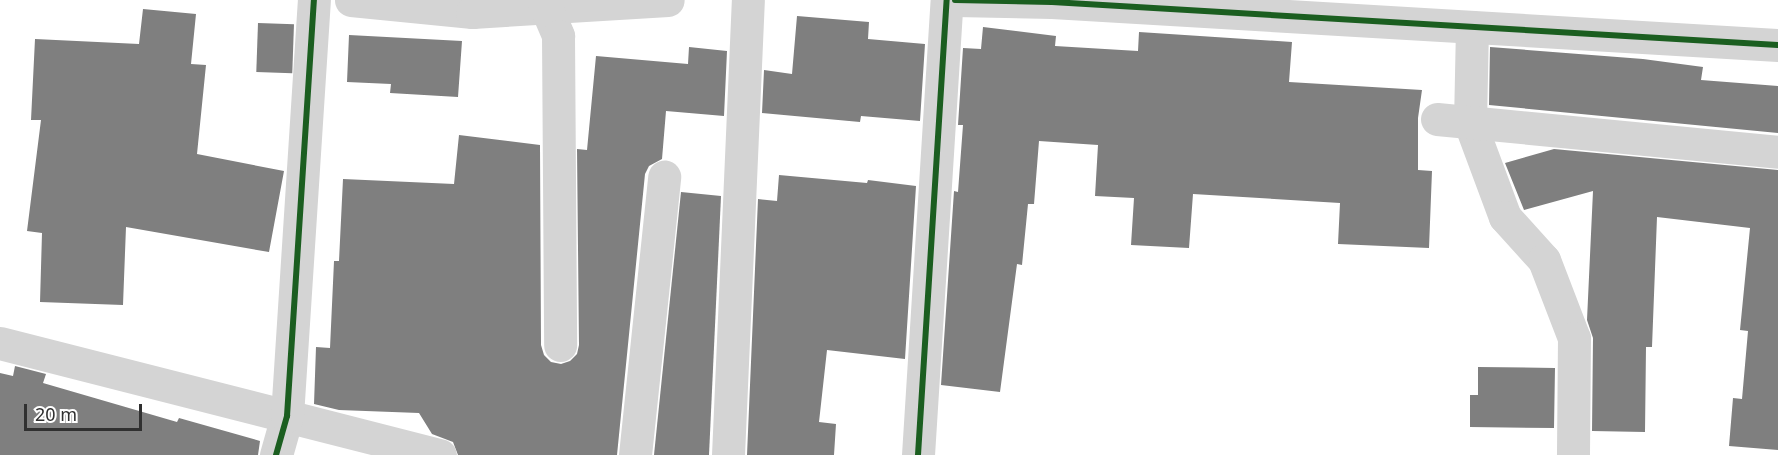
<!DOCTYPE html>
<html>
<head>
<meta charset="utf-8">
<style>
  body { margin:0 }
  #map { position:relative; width:1778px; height:455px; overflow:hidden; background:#fff; font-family:"Noto Sans",sans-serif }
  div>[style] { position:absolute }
  .building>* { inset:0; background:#7f7f7f; transform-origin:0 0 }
  .minor>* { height:33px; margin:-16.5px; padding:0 16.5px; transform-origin:16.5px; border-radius:16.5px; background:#d4d4d4 }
  .cycleway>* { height:6px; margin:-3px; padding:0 3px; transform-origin:3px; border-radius:3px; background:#1b5e20 }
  span { translate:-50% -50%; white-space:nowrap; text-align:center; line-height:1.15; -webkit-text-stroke:6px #fff; paint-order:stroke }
  .scale { position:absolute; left:24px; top:404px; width:118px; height:27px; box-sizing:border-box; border:3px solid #303030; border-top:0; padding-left:8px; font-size:18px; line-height:21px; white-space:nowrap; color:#303030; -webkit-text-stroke:4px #fff; paint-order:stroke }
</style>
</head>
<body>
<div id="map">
  <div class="building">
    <i style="clip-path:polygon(143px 9px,196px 14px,191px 64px,206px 65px,197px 154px,284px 171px,269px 252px,126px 227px,123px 305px,40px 302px,42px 233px,27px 231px,41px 120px,31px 120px,35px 39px,139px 44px)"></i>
    <i style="clip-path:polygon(797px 16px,869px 22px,868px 39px,925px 44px,920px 121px,861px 116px,860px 122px,762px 113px,764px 70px,792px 74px)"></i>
    <i style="left:258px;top:23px;width:36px;height:49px;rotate:2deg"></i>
    <i style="clip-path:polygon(983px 27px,1056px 36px,1055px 46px,1138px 51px,1139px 32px,1292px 42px,1289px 82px,1422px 90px,1418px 118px,1418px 170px,1432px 171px,1429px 248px,1338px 244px,1340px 203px,1193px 194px,1189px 248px,1131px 245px,1134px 198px,1095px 196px,1098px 145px,1039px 141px,1034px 204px,1028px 204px,1022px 265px,1017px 264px,1000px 392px,941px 385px,954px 191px,958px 192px,963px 125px,958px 125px,963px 48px,981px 49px)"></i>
    <i style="clip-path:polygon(349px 35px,462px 41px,458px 97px,390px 93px,391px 84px,347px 82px)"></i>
    <i style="clip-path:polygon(689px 47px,727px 51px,724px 116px,666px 111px,662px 159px,649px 166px,645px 174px,617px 455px,458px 455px,453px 442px,432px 434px,419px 413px,339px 410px,314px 404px,316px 347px,330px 348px,334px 261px,339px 261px,343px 179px,454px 184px,459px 135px,540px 145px,541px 345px,544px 355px,551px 362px,561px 364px,570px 361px,577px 354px,579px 345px,577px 149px,587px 150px,596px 56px,688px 64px)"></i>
    <i style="clip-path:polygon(1490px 47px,1643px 59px,1703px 67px,1701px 80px,1778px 86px,1778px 133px,1489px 105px)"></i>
    <i style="clip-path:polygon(1554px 149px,1778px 170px,1778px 450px,1729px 446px,1733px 398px,1742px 399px,1748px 331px,1740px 330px,1750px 228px,1657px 217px,1652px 347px,1646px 347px,1645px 432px,1592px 431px,1593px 338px,1587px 320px,1593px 191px,1524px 210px,1505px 163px)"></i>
    <i style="clip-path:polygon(779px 175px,867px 183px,868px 180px,916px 186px,905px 359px,827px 350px,819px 422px,836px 424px,834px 455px,747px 455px,758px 199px,777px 201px)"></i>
    <i style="clip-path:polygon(681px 192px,721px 196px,709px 455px,654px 455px)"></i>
    <i style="clip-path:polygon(15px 366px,46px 374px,43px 383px,177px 422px,179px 418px,260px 441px,258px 455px,0 455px,0 373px,13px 376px)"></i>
    <i style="clip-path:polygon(1478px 367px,1555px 368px,1554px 428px,1470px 427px,1470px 395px,1478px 395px)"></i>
  </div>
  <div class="minor">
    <i style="left:351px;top:0;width:122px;rotate:5.7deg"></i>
    <i style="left:472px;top:12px;width:196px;rotate:-3.5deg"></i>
    <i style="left:543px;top:0;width:39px;rotate:67deg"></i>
    <i style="left:558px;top:36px;width:309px;rotate:89.6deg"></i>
    <i style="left:955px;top:0;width:97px;rotate:1.2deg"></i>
    <i style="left:1052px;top:2px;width:727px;rotate:3.39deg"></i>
    <i style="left:1472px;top:27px;width:96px;rotate:91.2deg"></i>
    <i style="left:1470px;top:123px;width:100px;rotate:69.6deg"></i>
    <i style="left:1505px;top:217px;width:58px;rotate:47.8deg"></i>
    <i style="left:1544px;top:260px;width:84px;rotate:69deg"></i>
    <i style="left:1574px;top:338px;width:117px;rotate:90.5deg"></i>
    <i style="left:1437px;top:119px;width:343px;rotate:5.5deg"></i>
    <i style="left:0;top:343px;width:454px;rotate:14.3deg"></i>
    <i style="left:276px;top:455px;width:41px;rotate:-74.2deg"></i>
    <i style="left:287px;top:416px;width:417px;rotate:-86.3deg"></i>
    <i style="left:635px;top:455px;width:280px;rotate:-84deg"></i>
    <i style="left:728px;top:455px;width:455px;rotate:-87.5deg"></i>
    <i style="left:918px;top:455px;width:456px;rotate:-86.4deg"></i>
  </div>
  <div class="cycleway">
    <i style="left:955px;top:0;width:97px;rotate:1.2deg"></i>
    <i style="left:1052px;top:2px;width:727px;rotate:3.39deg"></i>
    <i style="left:276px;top:455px;width:41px;rotate:-74.2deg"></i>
    <i style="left:287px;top:416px;width:417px;rotate:-86.3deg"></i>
    <i style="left:918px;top:455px;width:456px;rotate:-86.4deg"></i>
  </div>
  <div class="scale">20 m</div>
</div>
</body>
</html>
